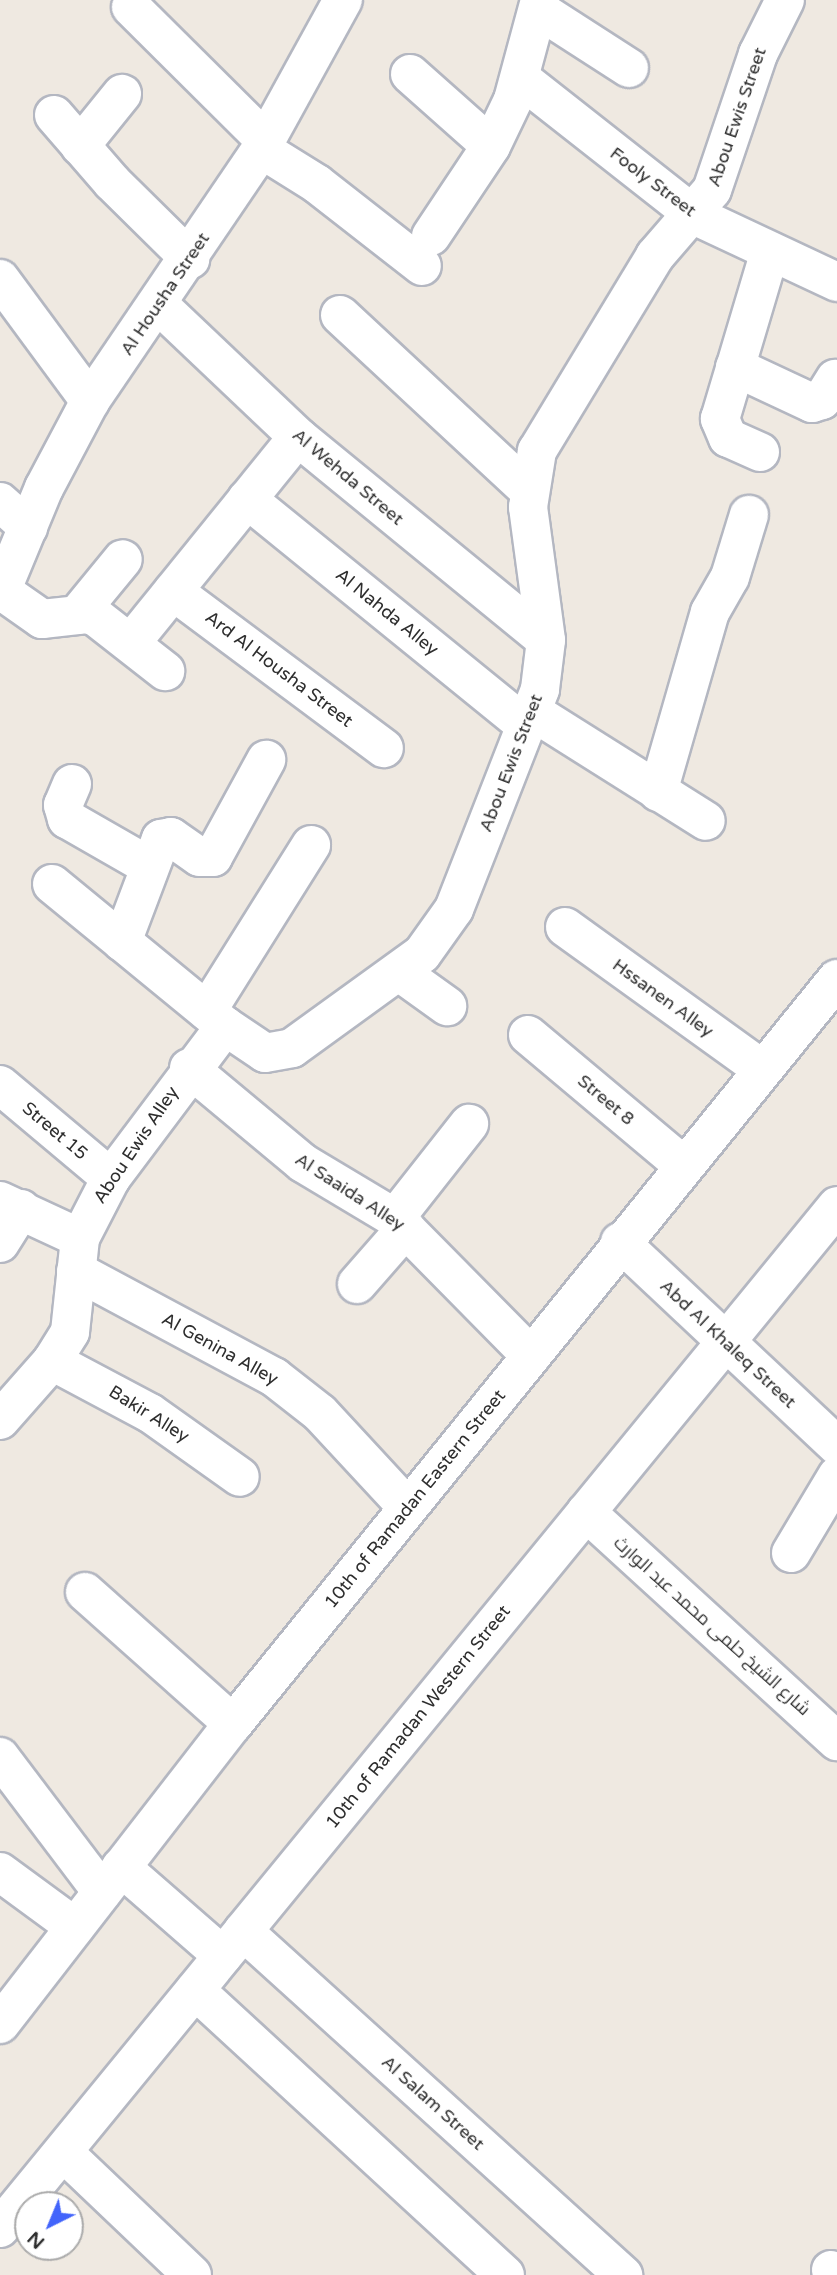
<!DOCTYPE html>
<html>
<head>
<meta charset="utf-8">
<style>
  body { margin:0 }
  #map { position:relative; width:837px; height:2275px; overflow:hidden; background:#efe9e1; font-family:"Varela Round",Cairo,sans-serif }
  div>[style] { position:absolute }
  .roads { filter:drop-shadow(2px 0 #b4b7c1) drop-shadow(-2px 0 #b4b7c1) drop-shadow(0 2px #b4b7c1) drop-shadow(0 -2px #b4b7c1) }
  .minor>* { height:38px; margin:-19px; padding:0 19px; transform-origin:19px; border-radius:19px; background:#fff }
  span { translate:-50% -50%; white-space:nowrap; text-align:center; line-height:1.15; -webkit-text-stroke:5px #fff; paint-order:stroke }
  .street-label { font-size:18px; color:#2e2e2e }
  .north { position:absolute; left:14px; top:2191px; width:70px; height:70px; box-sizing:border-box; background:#fff; border:2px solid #ababab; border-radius:50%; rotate:223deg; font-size:19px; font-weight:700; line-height:28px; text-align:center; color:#2e2e2e }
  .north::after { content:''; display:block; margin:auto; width:24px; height:32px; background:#4264fb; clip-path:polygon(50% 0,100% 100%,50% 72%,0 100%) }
</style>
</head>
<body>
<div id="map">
  <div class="roads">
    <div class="minor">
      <i style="left:131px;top:7px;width:190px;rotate:44.8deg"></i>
      <i style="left:539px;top:10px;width:107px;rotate:32.8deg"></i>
      <i style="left:410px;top:74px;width:108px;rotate:41.6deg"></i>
      <i style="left:520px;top:78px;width:221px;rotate:38.2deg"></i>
      <i style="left:694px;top:215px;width:158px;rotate:25.1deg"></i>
      <i style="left:54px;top:115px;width:89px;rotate:49.1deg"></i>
      <i style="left:112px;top:182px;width:110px;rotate:44.6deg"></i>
      <i style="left:80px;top:146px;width:67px;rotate:-51.1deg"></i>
      <i style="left:261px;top:149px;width:66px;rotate:32deg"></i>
      <i style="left:317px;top:184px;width:133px;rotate:38deg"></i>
      <i style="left:431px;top:236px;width:108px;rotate:-56.3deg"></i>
      <i style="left:491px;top:146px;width:51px;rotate:-64.4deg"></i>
      <i style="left:513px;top:100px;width:104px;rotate:-74.9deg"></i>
      <i style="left:0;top:279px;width:152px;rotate:53.6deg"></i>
      <i style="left:158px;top:304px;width:193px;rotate:43.5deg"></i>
      <i style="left:298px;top:437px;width:320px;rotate:39.3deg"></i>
      <i style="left:340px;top:315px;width:257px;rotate:42.9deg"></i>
      <i style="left:735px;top:367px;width:85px;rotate:25.1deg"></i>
      <i style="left:812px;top:403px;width:10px;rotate:-17deg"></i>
      <i style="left:822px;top:400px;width:25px;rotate:-58deg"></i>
      <i style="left:760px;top:452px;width:35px;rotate:-156deg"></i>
      <i style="left:728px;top:438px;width:21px;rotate:-113deg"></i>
      <i style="left:720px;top:419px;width:175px;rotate:-73.4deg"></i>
      <i style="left:247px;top:499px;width:360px;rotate:39.1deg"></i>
      <i style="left:0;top:502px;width:38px;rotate:42deg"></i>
      <i style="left:2px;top:591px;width:49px;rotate:35deg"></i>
      <i style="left:42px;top:619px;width:45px;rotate:-6.3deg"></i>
      <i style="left:87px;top:614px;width:9px;rotate:18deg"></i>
      <i style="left:96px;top:617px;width:88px;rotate:38deg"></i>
      <i style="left:173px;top:591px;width:263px;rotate:36.7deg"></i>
      <i style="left:0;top:594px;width:115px;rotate:-67.5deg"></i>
      <i style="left:44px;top:488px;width:98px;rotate:-62.1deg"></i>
      <i style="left:90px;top:401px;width:305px;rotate:-55.8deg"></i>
      <i style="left:261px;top:149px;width:170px;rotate:-61.2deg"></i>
      <i style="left:77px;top:615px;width:72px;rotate:-50.6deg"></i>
      <i style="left:131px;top:643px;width:265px;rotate:-51deg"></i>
      <i style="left:533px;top:712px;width:204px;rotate:32.2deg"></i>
      <i style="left:72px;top:784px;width:23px;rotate:113deg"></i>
      <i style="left:63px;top:805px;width:15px;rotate:74deg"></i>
      <i style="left:67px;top:819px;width:95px;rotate:29.8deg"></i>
      <i style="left:658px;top:792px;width:187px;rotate:-73.9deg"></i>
      <i style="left:710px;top:612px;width:40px;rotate:-60.3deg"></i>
      <i style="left:730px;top:577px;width:65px;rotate:-73deg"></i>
      <i style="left:52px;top:884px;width:224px;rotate:39.4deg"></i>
      <i style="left:225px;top:1026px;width:48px;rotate:34deg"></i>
      <i style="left:265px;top:1053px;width:27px;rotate:-10deg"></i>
      <i style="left:292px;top:1048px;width:160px;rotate:-35.9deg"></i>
      <i style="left:422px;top:954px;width:55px;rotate:-54.6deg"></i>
      <i style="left:454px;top:909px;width:236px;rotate:-68.6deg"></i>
      <i style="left:540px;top:689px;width:49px;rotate:-83deg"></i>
      <i style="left:546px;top:640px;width:134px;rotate:-97.7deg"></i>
      <i style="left:528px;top:507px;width:57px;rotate:-80.9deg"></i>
      <i style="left:537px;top:451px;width:228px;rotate:-58.8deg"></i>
      <i style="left:655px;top:256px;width:87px;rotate:-49.2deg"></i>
      <i style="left:712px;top:190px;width:144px;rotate:-71.3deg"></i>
      <i style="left:758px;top:54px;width:60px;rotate:-63.4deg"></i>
      <i style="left:565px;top:927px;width:243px;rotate:35.8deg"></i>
      <i style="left:122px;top:942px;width:110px;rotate:-69.3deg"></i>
      <i style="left:161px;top:839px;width:10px;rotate:-11deg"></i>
      <i style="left:171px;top:837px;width:35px;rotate:35deg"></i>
      <i style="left:200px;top:857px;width:13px"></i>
      <i style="left:213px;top:857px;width:111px;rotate:-61.3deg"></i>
      <i style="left:401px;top:973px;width:57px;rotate:35.7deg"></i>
      <i style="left:207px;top:1011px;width:196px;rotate:-57.9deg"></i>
      <i style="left:528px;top:1035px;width:202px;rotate:40deg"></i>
      <i style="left:189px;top:1068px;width:148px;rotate:39.8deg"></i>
      <i style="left:303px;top:1163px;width:107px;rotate:30.9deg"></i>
      <i style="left:395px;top:1218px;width:194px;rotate:45.4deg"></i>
      <i style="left:0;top:1085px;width:145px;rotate:40deg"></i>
      <i style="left:0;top:1201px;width:88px;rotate:24.8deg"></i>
      <i style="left:395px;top:1218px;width:120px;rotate:-51.8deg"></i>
      <i style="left:620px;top:1242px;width:298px;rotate:43.2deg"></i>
      <i style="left:0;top:1243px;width:40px;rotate:-58deg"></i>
      <i style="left:76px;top:1271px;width:225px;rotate:28.2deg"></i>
      <i style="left:274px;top:1377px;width:58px;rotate:38deg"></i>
      <i style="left:320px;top:1413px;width:129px;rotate:47.2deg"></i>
      <i style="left:357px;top:1284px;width:74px;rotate:-48.8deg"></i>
      <i style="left:52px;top:1361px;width:111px;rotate:28deg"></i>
      <i style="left:150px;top:1413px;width:110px;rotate:35.4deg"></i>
      <i style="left:0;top:1420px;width:79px;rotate:-48.6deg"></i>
      <i style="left:52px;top:1361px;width:34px;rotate:-58deg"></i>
      <i style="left:70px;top:1332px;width:95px;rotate:-83.9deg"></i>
      <i style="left:80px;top:1238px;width:68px;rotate:-62.7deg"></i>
      <i style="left:111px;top:1178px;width:190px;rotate:-53.1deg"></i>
      <i style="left:586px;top:1512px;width:340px;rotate:42.4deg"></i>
      <i style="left:791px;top:1553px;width:90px;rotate:-59.1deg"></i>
      <i style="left:85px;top:1592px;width:198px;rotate:41.7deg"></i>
      <i style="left:0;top:1757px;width:169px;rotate:52.9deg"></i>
      <i style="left:121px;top:1867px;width:135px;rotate:41.1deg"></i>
      <i style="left:0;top:1872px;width:93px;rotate:36.3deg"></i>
      <i style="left:243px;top:1931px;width:513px;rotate:42.15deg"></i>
      <i style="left:195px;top:1990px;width:421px;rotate:42.6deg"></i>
      <i style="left:0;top:2024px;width:380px;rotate:-52.2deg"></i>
      <i style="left:233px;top:1724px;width:959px;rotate:-50.97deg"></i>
      <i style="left:63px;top:2152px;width:178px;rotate:43.6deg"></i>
      <i style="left:0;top:2228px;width:1321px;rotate:-50.68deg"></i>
      <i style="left:831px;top:2270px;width:8px;rotate:40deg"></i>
    </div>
  </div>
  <div class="street-label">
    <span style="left:737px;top:117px;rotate:-71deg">Abou Ewis Street</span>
    <span style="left:653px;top:182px;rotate:37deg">Fooly Street</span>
    <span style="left:165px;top:294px;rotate:-56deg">Al Housha Street</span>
    <span style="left:348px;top:477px;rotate:40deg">Al Wehda Street</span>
    <span style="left:387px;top:612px;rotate:39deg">Al Nahda Alley</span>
    <span style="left:279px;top:669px;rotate:37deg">Ard Al Housha Street</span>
    <span style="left:511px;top:763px;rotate:-69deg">Abou Ewis Street</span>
    <span style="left:663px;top:998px;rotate:36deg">Hssanen Alley</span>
    <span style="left:606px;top:1100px;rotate:40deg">Street 8</span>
    <span style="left:55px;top:1131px;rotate:40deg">Street 15</span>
    <span style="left:136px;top:1145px;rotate:-56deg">Abou Ewis Alley</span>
    <span style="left:350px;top:1192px;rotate:33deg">Al Saaida Alley</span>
    <span style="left:728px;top:1344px;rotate:43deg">Abd Al Khaleq Street</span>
    <span style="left:220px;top:1349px;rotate:29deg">Al Genina Alley</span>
    <span style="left:149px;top:1414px;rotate:32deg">Bakir Alley</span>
    <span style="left:415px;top:1499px;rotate:-51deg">10th of Ramadan Eastern Street</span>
    <span style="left:712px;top:1626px;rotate:42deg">شارع الشيخ حلمى محمد عبد الوارث</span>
    <span style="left:418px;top:1717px;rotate:-51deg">10th of Ramadan Western Street</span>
    <span style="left:433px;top:2103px;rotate:42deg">Al Salam Street</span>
  </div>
  <div class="north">N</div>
</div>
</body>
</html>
